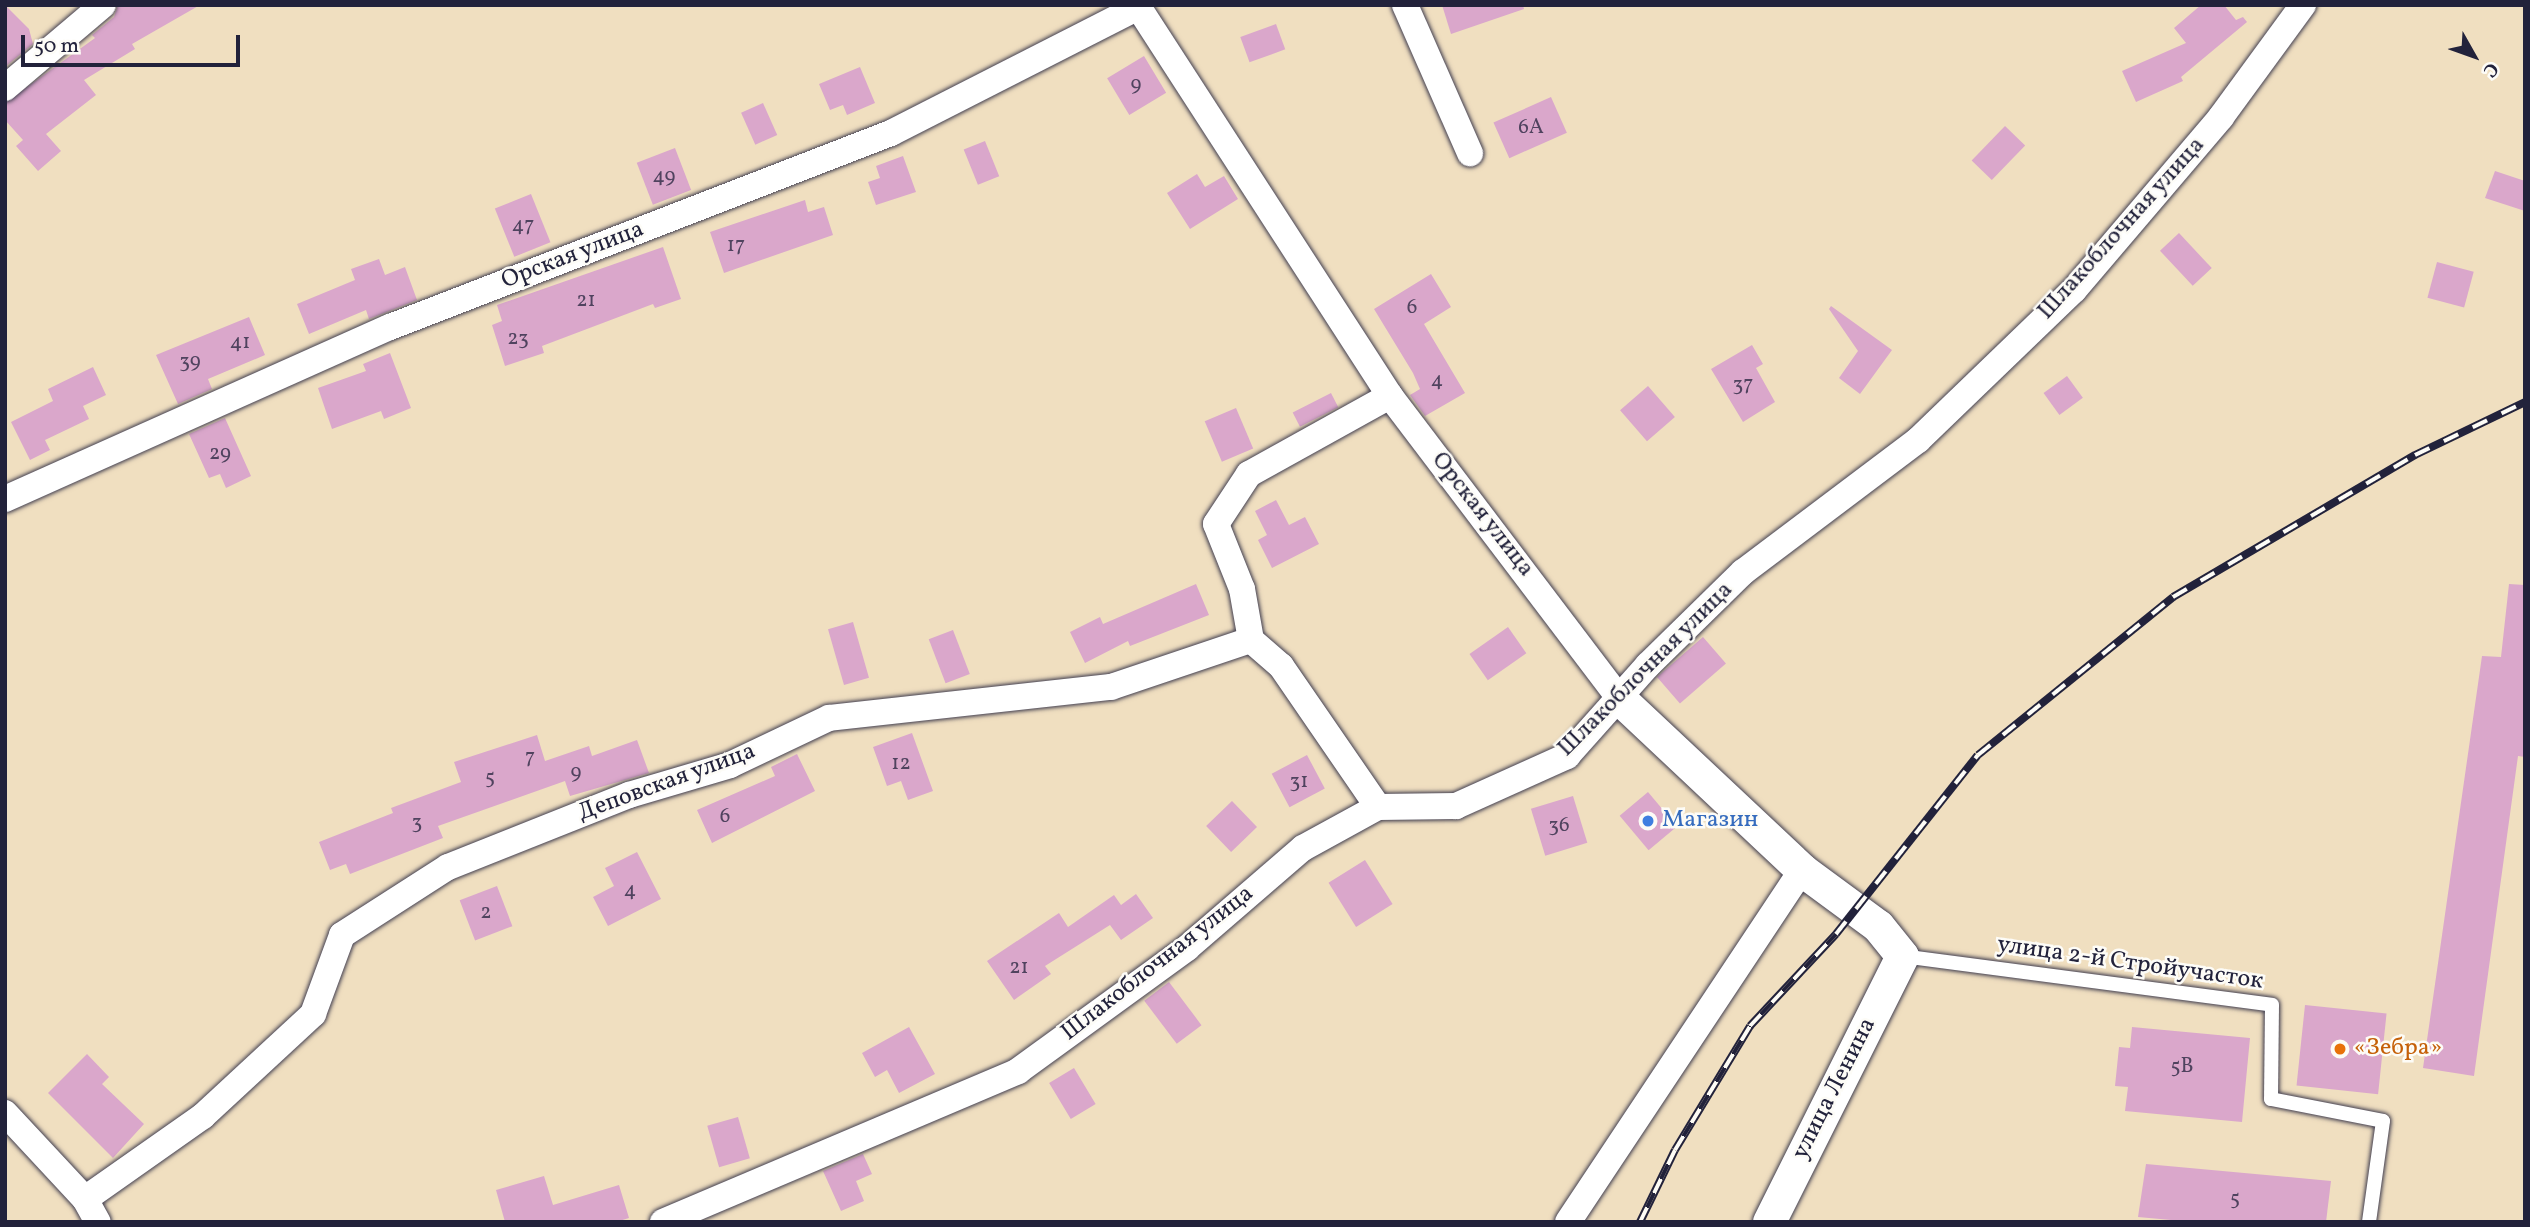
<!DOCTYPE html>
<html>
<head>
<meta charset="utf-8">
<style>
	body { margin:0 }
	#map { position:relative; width:2530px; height:1227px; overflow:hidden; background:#f0dfc0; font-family:Vollkorn,serif }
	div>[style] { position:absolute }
	.building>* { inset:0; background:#daa7cb; transform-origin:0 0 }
	.roads { filter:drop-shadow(0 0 2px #413e4f) drop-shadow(0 0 2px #413e4f) }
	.service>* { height:14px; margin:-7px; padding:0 7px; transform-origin:7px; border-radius:7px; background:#fff }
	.minor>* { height:26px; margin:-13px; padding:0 13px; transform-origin:13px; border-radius:13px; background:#fff }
	.tertiary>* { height:33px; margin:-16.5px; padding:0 16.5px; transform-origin:16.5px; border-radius:16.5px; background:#fff }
	.rail>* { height:8px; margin-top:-4px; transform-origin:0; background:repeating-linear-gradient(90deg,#fdfcf7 0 16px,#22223b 0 32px); box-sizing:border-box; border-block:2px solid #22223b }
	.dots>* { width:19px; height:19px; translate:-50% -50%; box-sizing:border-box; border:4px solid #fdfcf7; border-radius:50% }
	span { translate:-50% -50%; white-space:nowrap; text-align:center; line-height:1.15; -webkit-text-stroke:5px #fdfcf7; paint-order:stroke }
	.number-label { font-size:21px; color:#50435f }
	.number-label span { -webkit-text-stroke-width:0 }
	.street-label { font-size:24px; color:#22223b }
	.shop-label { font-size:24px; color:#366cbe }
	.left { translate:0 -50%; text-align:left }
	.food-label { font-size:24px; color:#c56008 }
	.frame { position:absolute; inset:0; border:7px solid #22223b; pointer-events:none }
	.north { position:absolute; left:2439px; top:21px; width:70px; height:70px; -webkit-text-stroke:5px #fdfcf7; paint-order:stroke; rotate:130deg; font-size:19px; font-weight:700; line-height:28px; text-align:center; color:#22223b }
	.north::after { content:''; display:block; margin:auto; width:24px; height:32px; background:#22223b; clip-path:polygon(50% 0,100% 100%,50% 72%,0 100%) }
	.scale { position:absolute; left:21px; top:35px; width:219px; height:32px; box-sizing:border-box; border:4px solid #22223b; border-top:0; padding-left:9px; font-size:21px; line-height:24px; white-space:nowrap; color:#22223b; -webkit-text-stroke:5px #fdfcf7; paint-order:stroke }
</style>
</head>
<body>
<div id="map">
	<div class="building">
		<div style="clip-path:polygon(5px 5px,29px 29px,33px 44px,5px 67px)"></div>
		<div style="clip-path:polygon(118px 5px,200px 5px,132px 44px,135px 49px,84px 80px,96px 95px,46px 134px,61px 151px,38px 171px,16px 146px,23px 140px,5px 120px,5px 103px,95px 38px,92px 35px,114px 17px)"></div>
		<div style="clip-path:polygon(1442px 5px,1523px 5px,1524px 9px,1451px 34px)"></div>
		<div style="clip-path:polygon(2201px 5px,2224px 5px,2236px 20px,2243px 17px,2247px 22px,2181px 77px,2183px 81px,2136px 102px,2122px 71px,2186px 43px,2174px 28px)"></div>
		<div style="left:1276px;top:24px;width:27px;height:38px;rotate:70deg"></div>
		<div style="left:1144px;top:56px;width:43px;height:43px;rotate:59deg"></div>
		<div style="clip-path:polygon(860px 67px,875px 103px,847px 115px,843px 105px,830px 110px,819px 84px)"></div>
		<div style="left:1551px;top:97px;width:39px;height:63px;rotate:66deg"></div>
		<div style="left:763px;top:103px;width:35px;height:24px;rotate:66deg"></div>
		<div style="left:2005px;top:126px;width:28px;height:48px;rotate:44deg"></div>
		<div style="left:985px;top:141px;width:38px;height:23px;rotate:68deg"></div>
		<div style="left:675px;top:148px;width:45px;height:41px;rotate:69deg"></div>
		<div style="clip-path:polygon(903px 156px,916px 192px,876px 205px,868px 182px,880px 178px,876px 166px)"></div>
		<div style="clip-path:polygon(2495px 171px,2525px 181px,2525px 211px,2485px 198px)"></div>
		<div style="clip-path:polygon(1197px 174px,1205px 187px,1224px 176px,1238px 199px,1190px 229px,1167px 193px)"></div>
		<div style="left:531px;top:194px;width:52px;height:39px;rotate:68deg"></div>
		<div style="clip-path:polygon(805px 200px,808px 212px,824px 207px,833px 235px,724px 273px,710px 232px)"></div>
		<div style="left:2179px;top:233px;width:48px;height:26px;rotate:47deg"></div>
		<div style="clip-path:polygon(663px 247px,681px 299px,655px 308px,653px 304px,542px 346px,544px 353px,505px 366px,492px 325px,502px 321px,497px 305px)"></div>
		<div style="clip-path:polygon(379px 259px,385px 275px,405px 267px,417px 300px,369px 319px,366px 310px,309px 334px,297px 304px,355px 280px,351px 269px)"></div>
		<div style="left:2437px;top:262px;width:38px;height:37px;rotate:15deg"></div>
		<div style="clip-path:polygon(1431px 274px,1451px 307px,1424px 324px,1465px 393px,1425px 416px,1410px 395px,1420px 389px,1413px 373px,1374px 309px)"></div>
		<div style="clip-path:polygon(1831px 306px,1892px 350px,1860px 394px,1839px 378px,1858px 351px,1829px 309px)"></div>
		<div style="clip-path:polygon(249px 317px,265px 355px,208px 379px,212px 389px,178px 404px,156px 355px)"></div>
		<div style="clip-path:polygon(1752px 345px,1763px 364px,1756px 368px,1775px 402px,1743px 422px,1711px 369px)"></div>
		<div style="clip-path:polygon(390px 353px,411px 408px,384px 419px,381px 411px,332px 429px,318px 388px,366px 371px,363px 364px)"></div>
		<div style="clip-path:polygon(93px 367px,106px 395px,83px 406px,89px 419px,45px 440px,50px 450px,30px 460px,11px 422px,53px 401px,48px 389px)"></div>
		<div style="left:2067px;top:376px;width:27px;height:29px;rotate:54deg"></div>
		<div style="left:1648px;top:386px;width:41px;height:37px;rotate:49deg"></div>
		<div style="left:1331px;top:393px;width:16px;height:43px;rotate:63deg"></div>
		<div style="left:1236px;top:408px;width:44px;height:34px;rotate:67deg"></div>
		<div style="clip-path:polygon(225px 418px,251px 476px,226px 488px,220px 474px,209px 478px,189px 434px)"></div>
		<div style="clip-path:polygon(1276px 500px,1289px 525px,1305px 517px,1319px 544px,1272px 568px,1258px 540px,1267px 535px,1255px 511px)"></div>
		<div style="clip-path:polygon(1196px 584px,1209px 615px,1130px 646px,1128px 641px,1085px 663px,1070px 632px,1100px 617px,1103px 624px)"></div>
		<div style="clip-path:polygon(2509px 584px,2525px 585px,2525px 757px,2518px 756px,2474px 1076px,2423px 1068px,2482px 656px,2501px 657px)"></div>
		<div style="left:853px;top:622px;width:58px;height:26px;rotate:74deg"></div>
		<div style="left:1508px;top:627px;width:32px;height:47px;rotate:55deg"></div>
		<div style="left:953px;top:630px;width:47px;height:26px;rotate:69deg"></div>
		<div style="left:1703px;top:637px;width:35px;height:61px;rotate:49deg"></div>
		<div style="clip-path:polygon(912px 733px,933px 791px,908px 800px,901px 781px,887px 786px,873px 747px)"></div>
		<div style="clip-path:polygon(537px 735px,545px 761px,589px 746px,592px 756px,637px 740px,649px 773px,570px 796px,565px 781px,438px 826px,443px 838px,350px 874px,346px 864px,330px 870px,319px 842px,393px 813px,391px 808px,461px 782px,454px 762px)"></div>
		<div style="clip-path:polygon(797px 754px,815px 791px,712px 843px,697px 810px,775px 776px,771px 767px)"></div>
		<div style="left:1307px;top:755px;width:38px;height:40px;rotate:62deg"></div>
		<div style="left:1648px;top:792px;width:45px;height:37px;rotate:50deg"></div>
		<div style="left:1573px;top:796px;width:49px;height:44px;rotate:73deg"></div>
		<div style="left:1232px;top:801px;width:36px;height:36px;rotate:46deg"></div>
		<div style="clip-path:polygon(637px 852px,661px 899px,608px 926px,593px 897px,614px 886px,605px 868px)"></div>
		<div style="left:1365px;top:860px;width:52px;height:43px;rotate:58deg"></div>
		<div style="left:497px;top:886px;width:43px;height:40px;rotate:69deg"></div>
		<div style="clip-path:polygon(1136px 894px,1153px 918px,1121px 940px,1110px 925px,1045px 966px,1051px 974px,1014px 1000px,987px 961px,1059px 913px,1068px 927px,1114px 895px,1121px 905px)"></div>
		<div style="left:1169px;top:982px;width:54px;height:31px;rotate:53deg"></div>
		<div style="left:2305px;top:1005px;width:82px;height:81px;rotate:6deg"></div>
		<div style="clip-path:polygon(909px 1027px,935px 1074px,899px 1093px,887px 1070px,875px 1077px,862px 1053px)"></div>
		<div style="clip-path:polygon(2132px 1027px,2250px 1038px,2242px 1122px,2125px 1111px,2128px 1087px,2115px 1086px,2119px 1047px,2130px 1048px)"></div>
		<div style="clip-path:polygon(87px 1054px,109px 1077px,102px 1084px,144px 1124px,113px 1158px,48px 1093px)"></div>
		<div style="left:1074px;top:1068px;width:42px;height:29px;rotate:59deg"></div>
		<div style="left:738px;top:1117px;width:43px;height:32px;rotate:74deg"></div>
		<div style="clip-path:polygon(863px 1154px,872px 1174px,856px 1181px,864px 1201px,841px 1211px,823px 1171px)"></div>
		<div style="clip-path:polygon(2146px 1164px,2331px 1181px,2326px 1222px,2193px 1222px,2138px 1217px)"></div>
		<div style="clip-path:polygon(544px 1176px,553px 1205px,619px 1185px,629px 1218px,616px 1222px,505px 1222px,496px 1190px)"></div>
	</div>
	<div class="roads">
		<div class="service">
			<div style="left:1902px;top:956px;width:373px;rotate:7.5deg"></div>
			<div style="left:2272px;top:1005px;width:94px;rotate:90.6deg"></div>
			<div style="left:2271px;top:1099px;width:114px;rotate:11.1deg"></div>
			<div style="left:2383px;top:1121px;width:102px;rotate:97.9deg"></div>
		</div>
		<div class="minor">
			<div style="left:1137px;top:5px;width:466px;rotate:57.1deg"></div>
			<div style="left:1390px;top:396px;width:380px;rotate:52.8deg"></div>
			<div style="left:1405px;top:5px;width:162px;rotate:66.3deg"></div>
			<div style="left:5px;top:88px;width:128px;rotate:-40.3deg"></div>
			<div style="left:5px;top:499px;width:422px;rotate:-24.1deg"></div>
			<div style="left:390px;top:327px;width:537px;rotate:-21.17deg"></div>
			<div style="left:891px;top:133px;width:277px;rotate:-27deg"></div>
			<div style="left:1251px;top:640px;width:40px;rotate:41deg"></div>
			<div style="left:1281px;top:666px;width:171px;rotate:55.5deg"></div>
			<div style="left:5px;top:1113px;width:117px;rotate:47.1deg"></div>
			<div style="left:85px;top:1199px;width:26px;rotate:61deg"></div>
			<div style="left:85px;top:1199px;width:144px;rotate:-35.1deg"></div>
			<div style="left:203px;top:1116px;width:150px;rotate:-42.8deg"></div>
			<div style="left:313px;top:1014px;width:84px;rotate:-69.8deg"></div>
			<div style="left:342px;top:935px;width:126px;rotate:-32.7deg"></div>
			<div style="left:448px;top:867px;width:195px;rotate:-21.7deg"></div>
			<div style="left:629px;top:795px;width:105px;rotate:-16.5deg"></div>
			<div style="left:730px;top:765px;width:110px;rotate:-25.4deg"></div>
			<div style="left:829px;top:718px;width:284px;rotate:-6.3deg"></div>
			<div style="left:1111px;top:687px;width:148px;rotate:-18.6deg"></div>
			<div style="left:1251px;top:640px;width:52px;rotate:-100deg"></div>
			<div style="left:1242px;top:589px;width:70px;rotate:-111.8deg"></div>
			<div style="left:1216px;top:524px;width:60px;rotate:-56.6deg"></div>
			<div style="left:1249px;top:474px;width:161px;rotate:-29deg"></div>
			<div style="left:663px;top:1222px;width:386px;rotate:-23deg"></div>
			<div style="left:1018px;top:1071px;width:209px;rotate:-36deg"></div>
			<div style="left:1187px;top:948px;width:153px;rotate:-40.8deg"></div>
			<div style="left:1303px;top:848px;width:85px;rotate:-28.7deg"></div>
			<div style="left:1378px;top:807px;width:78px;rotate:-0.7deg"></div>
			<div style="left:1456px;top:806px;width:122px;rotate:-24.2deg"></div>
			<div style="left:1567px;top:756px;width:122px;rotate:-48.3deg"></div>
			<div style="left:1648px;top:665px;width:133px;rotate:-44.4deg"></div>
			<div style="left:1743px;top:572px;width:219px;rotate:-37deg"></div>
			<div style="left:1918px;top:440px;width:216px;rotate:-43.9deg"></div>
			<div style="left:2074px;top:290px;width:227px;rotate:-49.6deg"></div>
			<div style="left:2221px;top:117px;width:139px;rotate:-53.8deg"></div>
			<div style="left:1568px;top:1222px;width:423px;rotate:-56.4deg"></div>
		</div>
		<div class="tertiary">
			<div style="left:1620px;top:699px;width:250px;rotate:43.2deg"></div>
			<div style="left:1802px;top:870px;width:94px;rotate:36.4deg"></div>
			<div style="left:1878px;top:926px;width:38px;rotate:51deg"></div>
			<div style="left:1902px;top:956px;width:297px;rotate:116.6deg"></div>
		</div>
	</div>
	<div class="rail">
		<div style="left:1640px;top:1222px;width:80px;rotate:-64.1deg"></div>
		<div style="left:1675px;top:1150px;width:145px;rotate:-58.8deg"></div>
		<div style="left:1750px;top:1026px;width:126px;rotate:-46.9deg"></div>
		<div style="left:1836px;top:934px;width:228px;rotate:-51.6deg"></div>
		<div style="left:1978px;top:755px;width:251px;rotate:-39deg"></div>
		<div style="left:2173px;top:597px;width:281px;rotate:-30.4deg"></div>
		<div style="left:2415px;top:455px;width:122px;rotate:-25.7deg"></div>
	</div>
	<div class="dots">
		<div style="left:1648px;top:821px;background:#3f7fe0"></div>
		<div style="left:2340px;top:1049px;background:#e8710a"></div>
	</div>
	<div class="number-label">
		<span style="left:1136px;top:85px">9</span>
		<span style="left:1531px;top:128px">6А</span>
		<span style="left:664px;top:177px">49</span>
		<span style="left:523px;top:226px">47</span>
		<span style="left:736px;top:246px">17</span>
		<span style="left:586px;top:301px">21</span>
		<span style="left:1412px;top:308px">6</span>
		<span style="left:518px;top:339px">23</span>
		<span style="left:240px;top:343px">41</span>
		<span style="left:190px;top:362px">39</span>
		<span style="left:1437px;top:381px">4</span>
		<span style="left:1743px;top:385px">37</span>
		<span style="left:220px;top:454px">29</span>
		<span style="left:530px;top:758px">7</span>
		<span style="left:901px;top:764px">12</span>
		<span style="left:576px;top:773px">9</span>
		<span style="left:490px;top:778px">5</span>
		<span style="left:1299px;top:782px">31</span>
		<span style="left:725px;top:817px">6</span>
		<span style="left:417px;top:823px">3</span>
		<span style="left:1559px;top:826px">36</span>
		<span style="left:630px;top:891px">4</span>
		<span style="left:486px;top:913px">2</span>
		<span style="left:1019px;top:968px">21</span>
		<span style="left:2182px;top:1067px">5В</span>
		<span style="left:2235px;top:1199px">5</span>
	</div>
	<div class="street-label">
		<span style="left:2122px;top:229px;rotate:-48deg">Шлакоблочная улица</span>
		<span style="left:573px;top:256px;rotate:-21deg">Орская улица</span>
		<span style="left:1482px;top:515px;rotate:52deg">Орская улица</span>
		<span style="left:1646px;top:670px;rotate:-45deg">Шлакоблочная улица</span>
		<span style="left:667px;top:783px;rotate:-20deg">Деповская улица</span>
		<span style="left:1158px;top:964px;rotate:-38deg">Шлакоблочная улица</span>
		<span style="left:2130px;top:964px;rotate:8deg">улица 2-й Стройучасток</span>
		<span style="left:1835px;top:1089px;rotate:-63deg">улица Ленина</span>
	</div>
	<div class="shop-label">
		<span class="left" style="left:1662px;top:821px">Магазин</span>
	</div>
	<div class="food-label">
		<span class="left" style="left:2354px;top:1049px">«Зебра»</span>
	</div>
	<div class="frame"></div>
	<div class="north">С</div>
	<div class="scale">50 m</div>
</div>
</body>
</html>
